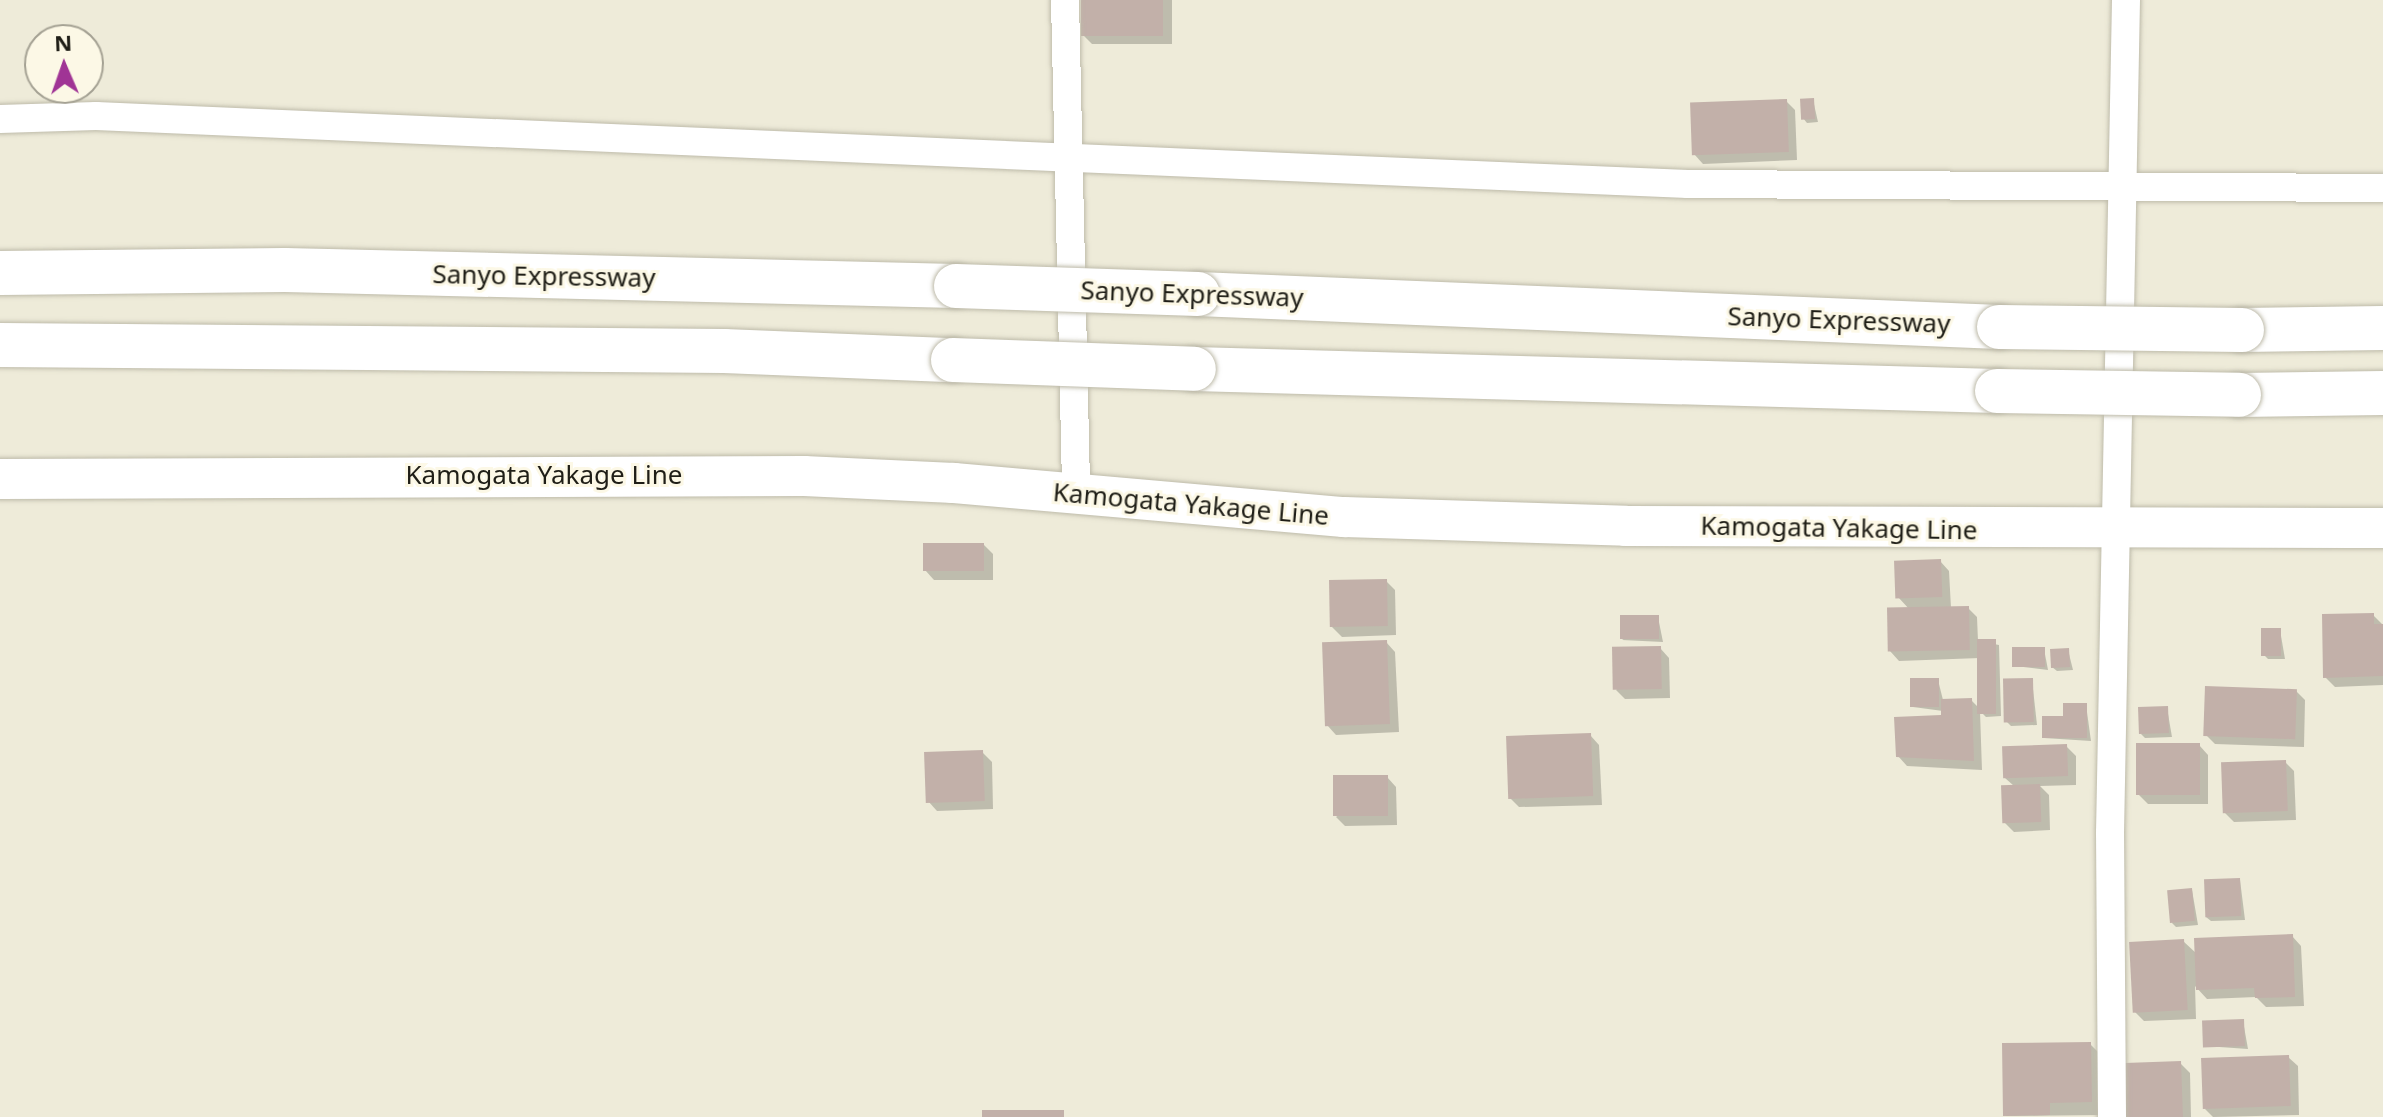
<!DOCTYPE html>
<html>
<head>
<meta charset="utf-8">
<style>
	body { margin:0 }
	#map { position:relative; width:2383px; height:1117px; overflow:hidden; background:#eeebd9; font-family:"Noto Sans",sans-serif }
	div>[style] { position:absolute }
	.shadow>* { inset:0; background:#0003 }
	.building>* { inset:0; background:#c2b0a9; transform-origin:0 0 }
	.roads { filter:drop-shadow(0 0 2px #bebbaa) drop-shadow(0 0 2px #bebbaa) }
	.minor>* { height:28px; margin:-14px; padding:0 14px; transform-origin:14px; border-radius:14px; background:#fff }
	.secondary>* { height:40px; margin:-20px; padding:0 20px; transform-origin:20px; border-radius:20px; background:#fff }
	.motorway>* { height:44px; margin:-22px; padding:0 22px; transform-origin:22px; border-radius:22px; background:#fff }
	.bridges { filter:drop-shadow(0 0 2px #bebbaa) drop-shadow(0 0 2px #bebbaa) }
	.motorway-bridge>* { height:44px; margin:-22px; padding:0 22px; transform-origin:22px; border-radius:22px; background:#fff }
	span { translate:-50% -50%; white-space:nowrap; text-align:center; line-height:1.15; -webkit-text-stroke:6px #fcf8e6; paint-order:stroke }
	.street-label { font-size:26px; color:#1f1e17 }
	.north { position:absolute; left:24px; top:24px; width:80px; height:80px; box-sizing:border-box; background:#fcf8e6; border:2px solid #a4a193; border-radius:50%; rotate:358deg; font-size:22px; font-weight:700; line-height:32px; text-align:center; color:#1f1e17 }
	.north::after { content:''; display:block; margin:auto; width:28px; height:36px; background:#a03495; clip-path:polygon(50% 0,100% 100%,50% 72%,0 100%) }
</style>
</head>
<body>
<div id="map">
	<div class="shadow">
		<div style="clip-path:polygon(1083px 0,1172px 0,1172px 44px,1092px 44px,1083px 35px)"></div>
		<div style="clip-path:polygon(1813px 100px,1818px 122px,1807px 123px,1803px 118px)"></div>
		<div style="clip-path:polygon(1786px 101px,1795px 110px,1797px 160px,1703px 164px,1694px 154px)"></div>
		<div style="clip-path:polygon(984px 545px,993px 554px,993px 580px,934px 580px,925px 570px)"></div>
		<div style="clip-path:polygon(1940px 561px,1949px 571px,1951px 608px,1968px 608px,1977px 617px,1978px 641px,1999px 645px,2001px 716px,1986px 717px,1980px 711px,1982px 770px,1907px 766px,1898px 756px,1943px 717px,1943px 711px,1913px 707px,1938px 680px,1943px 700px,1971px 700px,1981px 710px,1980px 658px,1899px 661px,1890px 651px,1910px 610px,1898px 597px)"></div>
		<div style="clip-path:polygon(1386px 581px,1395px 590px,1396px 635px,1342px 637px,1332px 627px)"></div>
		<div style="clip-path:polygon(2373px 615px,2383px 625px,2383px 685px,2335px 687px,2325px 677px)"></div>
		<div style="clip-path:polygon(1658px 617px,1663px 642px,1622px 640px)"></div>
		<div style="clip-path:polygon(2280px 630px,2285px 659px,2268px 659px,2264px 655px)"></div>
		<div style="clip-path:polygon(1386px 642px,1395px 652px,1399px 732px,1336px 735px,1327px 725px)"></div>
		<div style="clip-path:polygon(1660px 648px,1669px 658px,1670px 698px,1625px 699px,1616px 690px)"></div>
		<div style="clip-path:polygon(2044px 649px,2048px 670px,2015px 666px)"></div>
		<div style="clip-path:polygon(2068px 650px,2073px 670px,2057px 671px,2052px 667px)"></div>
		<div style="clip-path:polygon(2032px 680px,2037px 725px,2011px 726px,2007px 722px)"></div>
		<div style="clip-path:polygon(2296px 691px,2305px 700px,2304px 747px,2215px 744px,2206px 735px)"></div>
		<div style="clip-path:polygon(2086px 705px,2091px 741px,2044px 738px,2065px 718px)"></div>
		<div style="clip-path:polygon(2167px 708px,2172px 737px,2145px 738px,2141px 734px)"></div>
		<div style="clip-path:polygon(1590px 735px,1599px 745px,1602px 805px,1519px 807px,1510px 798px)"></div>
		<div style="clip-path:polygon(2199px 745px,2208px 755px,2208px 804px,2148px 804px,2138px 794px)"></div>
		<div style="clip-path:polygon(2066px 746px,2076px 756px,2076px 785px,2040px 786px,2049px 795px,2050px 830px,2014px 832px,2004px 822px,2014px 786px,2005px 778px)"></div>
		<div style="clip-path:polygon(982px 752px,992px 762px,993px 809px,937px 811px,928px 801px)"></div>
		<div style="clip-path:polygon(2285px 762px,2294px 771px,2296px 820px,2234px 822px,2225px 813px)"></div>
		<div style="clip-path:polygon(1387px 777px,1396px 787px,1397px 825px,1345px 826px,1336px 817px)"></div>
		<div style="clip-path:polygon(2240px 880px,2245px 920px,2211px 921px,2206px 917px)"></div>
		<div style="clip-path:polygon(2192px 890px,2198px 925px,2176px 927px,2172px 923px)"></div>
		<div style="clip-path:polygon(2292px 936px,2301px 946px,2304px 1006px,2266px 1007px,2256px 997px,2207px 999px,2195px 986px,2196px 1019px,2144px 1021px,2135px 1012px,2183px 941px,2197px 954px)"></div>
		<div style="clip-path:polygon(2243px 1021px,2248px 1049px,2205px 1046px)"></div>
		<div style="clip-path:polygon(2090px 1044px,2104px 1058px,2105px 1115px,2005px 1116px)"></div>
		<div style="clip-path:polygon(2288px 1057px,2298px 1066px,2299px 1115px,2213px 1117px,2205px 1109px)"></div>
		<div style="clip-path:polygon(2180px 1063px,2190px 1073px,2191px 1117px,2122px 1117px)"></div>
	</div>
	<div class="building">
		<div style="left:1081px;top:0;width:82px;height:36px"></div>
		<div style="left:1814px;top:98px;width:21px;height:14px;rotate:87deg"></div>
		<div style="left:1787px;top:99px;width:53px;height:97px;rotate:88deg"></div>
		<div style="left:923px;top:543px;width:61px;height:28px"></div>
		<div style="left:1941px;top:559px;width:38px;height:47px;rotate:88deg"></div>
		<div style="left:1387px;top:579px;width:47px;height:58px;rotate:89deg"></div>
		<div style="left:1969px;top:606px;width:44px;height:82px;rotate:89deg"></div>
		<div style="clip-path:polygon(2374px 613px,2374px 624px,2383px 624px,2383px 676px,2323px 678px,2322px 614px)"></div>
		<div style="left:1659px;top:615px;width:24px;height:39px;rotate:90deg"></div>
		<div style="left:2261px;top:628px;width:20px;height:28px"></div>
		<div style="left:1977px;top:639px;width:19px;height:75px"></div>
		<div style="left:1387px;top:640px;width:84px;height:65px;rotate:88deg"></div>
		<div style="left:1661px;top:646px;width:43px;height:49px;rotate:89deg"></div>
		<div style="left:2012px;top:647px;width:33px;height:20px"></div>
		<div style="left:2069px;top:648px;width:19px;height:19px;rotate:87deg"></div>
		<div style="left:1910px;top:678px;width:29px;height:29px"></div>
		<div style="left:2033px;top:678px;width:44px;height:30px;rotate:89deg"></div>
		<div style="left:2205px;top:686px;width:92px;height:50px;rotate:2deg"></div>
		<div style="clip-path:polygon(1972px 698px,1974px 761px,1896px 757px,1894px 717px,1941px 715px,1941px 699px)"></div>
		<div style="clip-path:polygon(2063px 703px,2087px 703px,2087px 738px,2042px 738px,2042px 716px,2063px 716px)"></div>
		<div style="left:2168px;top:706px;width:27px;height:30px;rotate:88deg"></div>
		<div style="left:1591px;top:733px;width:63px;height:85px;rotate:88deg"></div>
		<div style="left:2200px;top:743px;width:52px;height:64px;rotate:90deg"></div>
		<div style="left:2067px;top:744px;width:32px;height:65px;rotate:88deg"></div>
		<div style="left:983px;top:750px;width:51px;height:59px;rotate:88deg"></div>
		<div style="left:2286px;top:760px;width:51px;height:65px;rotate:88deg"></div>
		<div style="left:1388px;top:775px;width:41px;height:55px;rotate:90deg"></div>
		<div style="left:2040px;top:784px;width:38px;height:39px;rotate:88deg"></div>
		<div style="left:2240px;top:878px;width:38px;height:36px;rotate:88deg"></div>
		<div style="left:2192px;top:888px;width:33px;height:25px;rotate:85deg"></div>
		<div style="clip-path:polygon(2293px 934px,2295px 997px,2255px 998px,2254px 988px,2196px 990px,2194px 938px)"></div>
		<div style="left:2184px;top:939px;width:71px;height:55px;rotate:87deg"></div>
		<div style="left:2244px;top:1019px;width:27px;height:42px;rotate:88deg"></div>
		<div style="clip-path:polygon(2091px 1042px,2092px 1102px,2050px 1103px,2050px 1115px,2003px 1116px,2002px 1043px)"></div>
		<div style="left:2289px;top:1055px;width:51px;height:88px;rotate:88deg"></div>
		<div style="left:2181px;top:1061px;width:56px;height:63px;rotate:88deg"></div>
		<div style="left:982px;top:1110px;width:82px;height:7px"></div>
	</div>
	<div class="roads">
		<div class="minor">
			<div style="left:1065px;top:0;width:494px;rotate:88.7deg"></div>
			<div style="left:0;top:119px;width:96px;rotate:-1.8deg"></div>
			<div style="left:96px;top:116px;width:1593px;rotate:2.45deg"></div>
			<div style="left:1688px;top:184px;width:695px;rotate:0.33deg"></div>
			<div style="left:2112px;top:1117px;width:284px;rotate:-90.4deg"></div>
			<div style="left:2110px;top:833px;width:833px;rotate:-88.9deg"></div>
		</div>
		<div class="secondary">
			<div style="left:0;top:479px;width:804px;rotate:-0.21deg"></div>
			<div style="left:804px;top:476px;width:150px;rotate:2.7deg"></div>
			<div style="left:954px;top:483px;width:391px;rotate:5deg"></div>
			<div style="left:1344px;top:517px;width:282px;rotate:1.8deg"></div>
			<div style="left:1626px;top:526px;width:757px;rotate:0.15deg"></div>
		</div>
		<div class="motorway">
			<div style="left:0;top:273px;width:285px;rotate:-0.6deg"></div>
			<div style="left:285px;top:270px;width:671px;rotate:1.37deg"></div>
			<div style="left:1198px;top:294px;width:802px;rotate:2.36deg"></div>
			<div style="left:2242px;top:330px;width:141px;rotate:-0.8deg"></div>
			<div style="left:0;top:345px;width:724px;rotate:0.47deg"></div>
			<div style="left:724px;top:351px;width:229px;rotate:2.3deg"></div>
			<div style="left:1194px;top:369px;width:803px;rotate:1.57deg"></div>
			<div style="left:2239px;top:395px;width:144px;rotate:-0.8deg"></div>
		</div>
	</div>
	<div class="bridges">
		<div class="motorway-bridge">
			<div style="left:956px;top:286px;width:242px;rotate:1.9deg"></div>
			<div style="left:1999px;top:327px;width:243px;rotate:0.7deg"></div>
			<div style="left:953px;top:360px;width:241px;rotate:2.1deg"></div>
			<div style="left:1997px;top:391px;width:242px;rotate:0.9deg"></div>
		</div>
	</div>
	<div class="street-label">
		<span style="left:544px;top:276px;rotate:1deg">Sanyo Expressway</span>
		<span style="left:1192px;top:294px;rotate:2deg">Sanyo Expressway</span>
		<span style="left:1839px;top:320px;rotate:2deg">Sanyo Expressway</span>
		<span style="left:544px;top:475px">Kamogata Yakage Line</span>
		<span style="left:1191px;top:504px;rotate:5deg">Kamogata Yakage Line</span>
		<span style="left:1839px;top:528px;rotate:1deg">Kamogata Yakage Line</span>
	</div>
	<div class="north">N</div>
</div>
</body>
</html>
